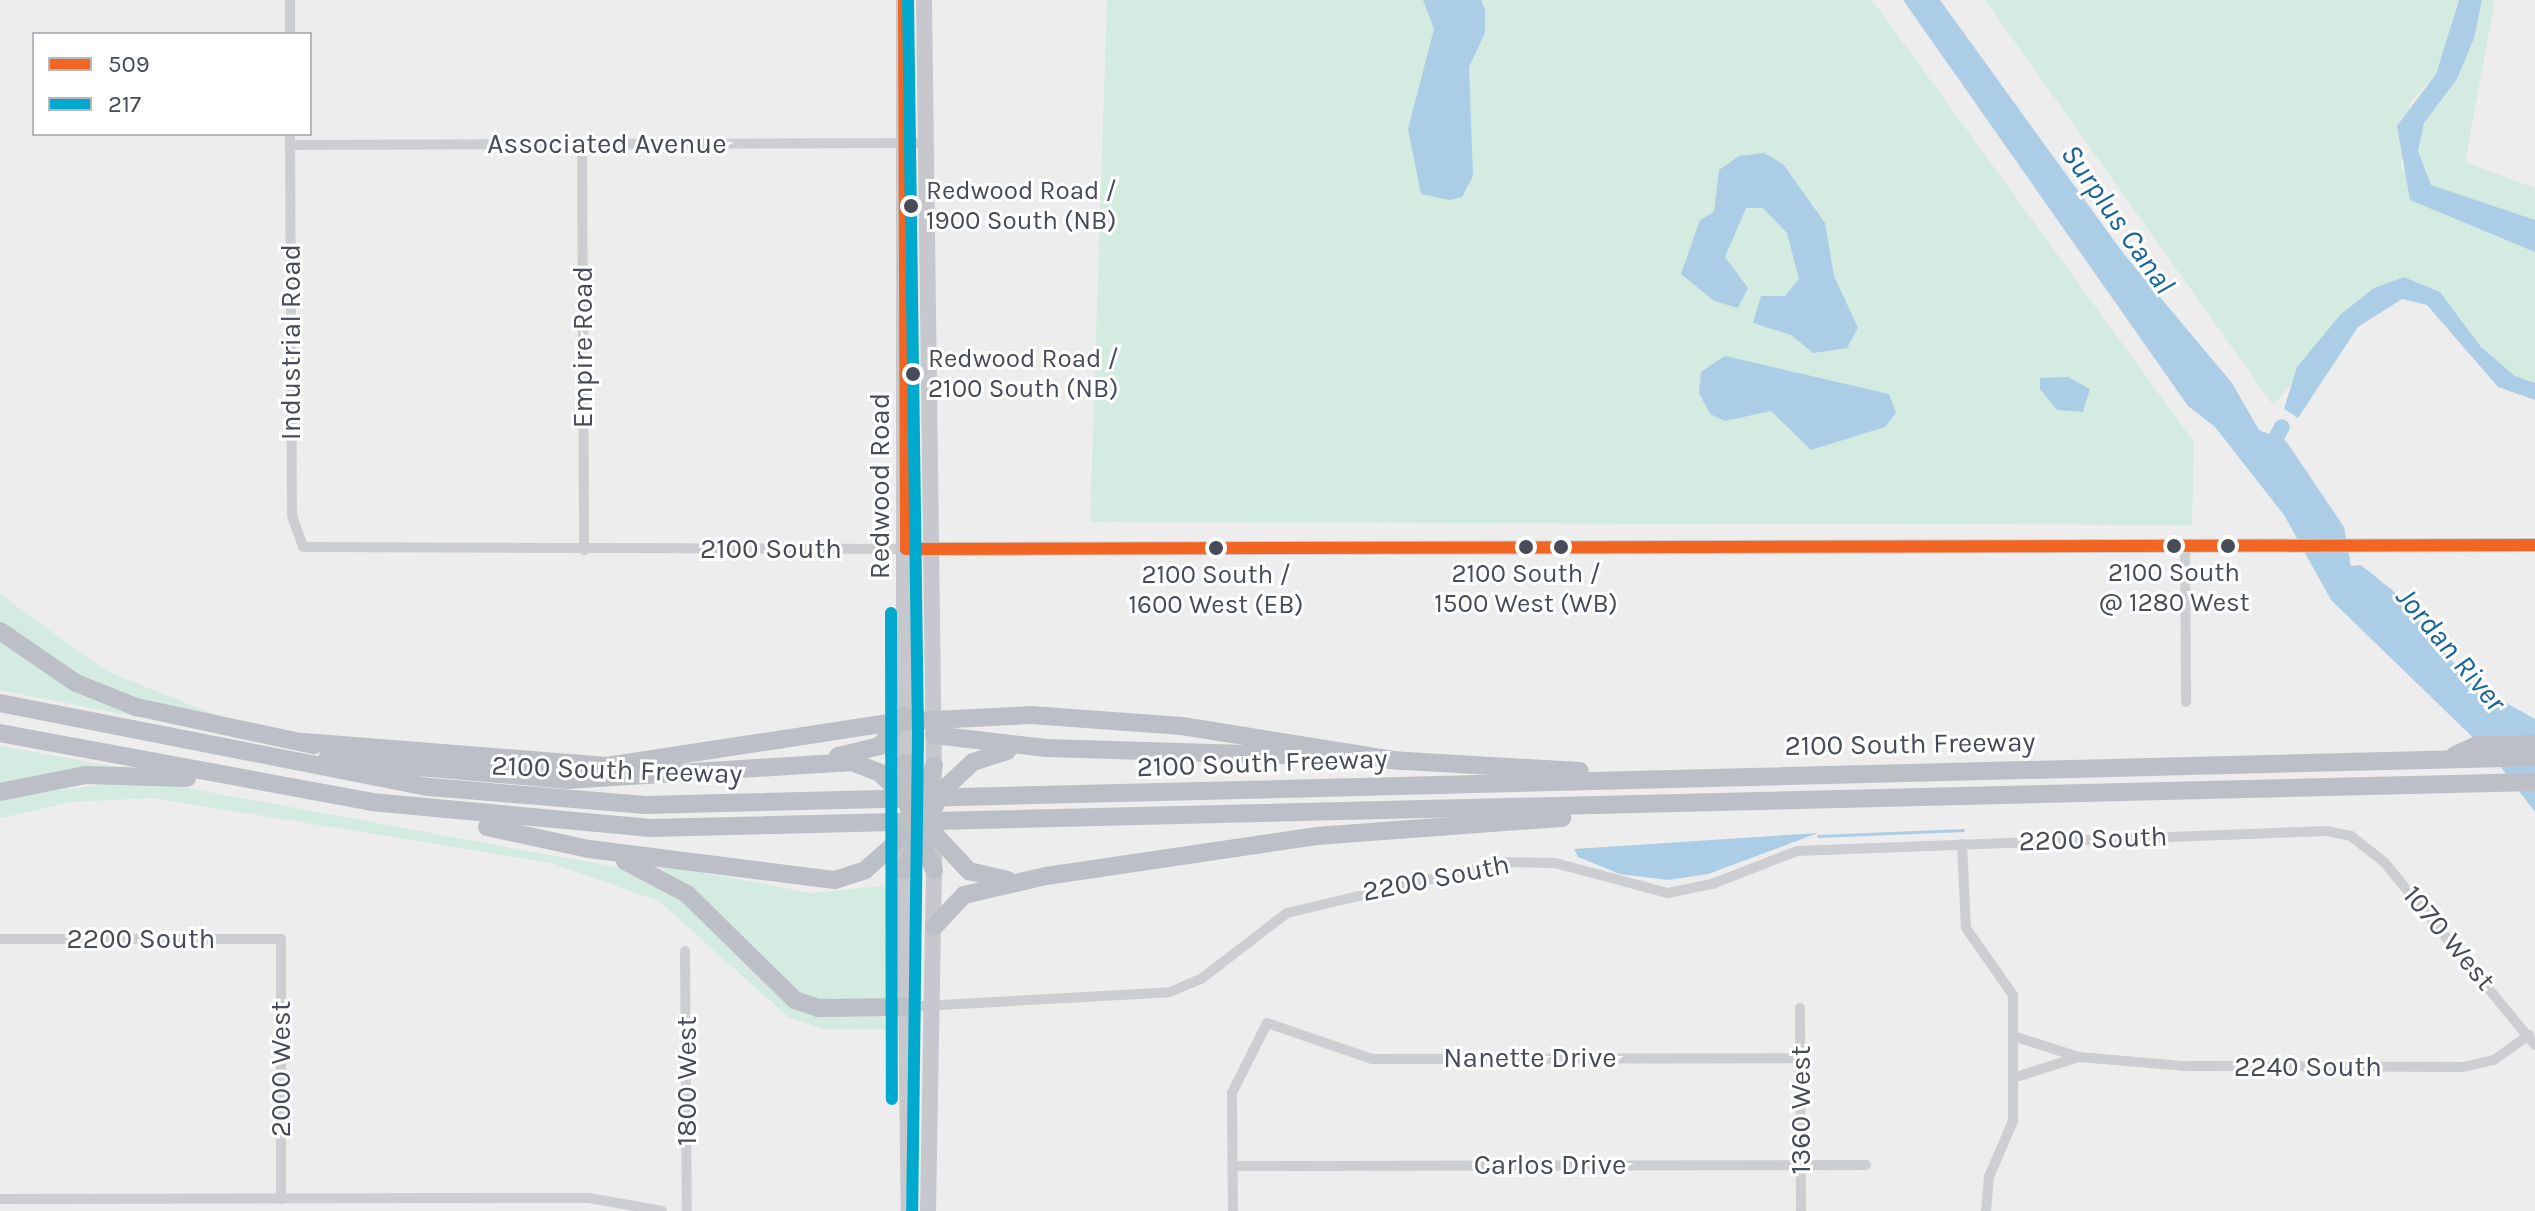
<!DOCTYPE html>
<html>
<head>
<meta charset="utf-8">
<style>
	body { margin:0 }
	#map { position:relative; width:2535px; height:1211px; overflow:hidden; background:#eeeded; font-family:Karla,sans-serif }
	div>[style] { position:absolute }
	.green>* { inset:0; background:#d4ebe1 }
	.water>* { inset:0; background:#abcee6 }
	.stream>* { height:3px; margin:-1.5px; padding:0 1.5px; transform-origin:1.5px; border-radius:1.5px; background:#abcee6 }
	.river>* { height:16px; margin:-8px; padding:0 8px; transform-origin:8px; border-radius:8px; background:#abcee6 }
	.street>* { height:10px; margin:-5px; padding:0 5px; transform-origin:5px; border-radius:5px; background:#ccced1 }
	.secondary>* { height:14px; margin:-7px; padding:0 7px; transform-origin:7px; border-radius:7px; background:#cdced1 }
	.primary>* { height:16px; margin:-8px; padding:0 8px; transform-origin:8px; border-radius:8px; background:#c7c8cd }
	.highway>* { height:18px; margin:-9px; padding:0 9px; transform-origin:9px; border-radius:9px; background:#bcbfc5 }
	.bus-1>* { height:12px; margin:-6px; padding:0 6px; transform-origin:6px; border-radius:6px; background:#f26522 }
	.bus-2>* { height:12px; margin:-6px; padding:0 6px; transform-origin:6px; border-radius:6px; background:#00a9ce }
	.dots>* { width:22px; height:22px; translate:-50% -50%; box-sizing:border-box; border:4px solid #fff; border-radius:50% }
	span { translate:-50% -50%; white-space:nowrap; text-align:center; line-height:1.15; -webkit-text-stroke:6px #fff; paint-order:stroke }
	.bus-label { font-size:26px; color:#464c58 }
	.left { translate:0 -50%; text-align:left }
	.street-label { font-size:28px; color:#464c58 }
	.water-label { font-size:30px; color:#186599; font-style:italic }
	.legend { position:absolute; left:32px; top:32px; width:280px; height:104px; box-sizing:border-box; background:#fff; border:2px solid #b5b7bc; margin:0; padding:10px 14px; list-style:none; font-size:24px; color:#464c58 }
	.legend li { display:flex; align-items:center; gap:16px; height:40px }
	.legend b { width:40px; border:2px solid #b5b7bc }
</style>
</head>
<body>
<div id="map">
	<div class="green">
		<div style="clip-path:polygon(1107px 0,1872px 0,2194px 442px,2192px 525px,1090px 522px)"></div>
		<div style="clip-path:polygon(1985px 0,2459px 0,2436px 74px,2410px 103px,2401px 168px,2535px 252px,2535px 383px,2515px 376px,2481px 347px,2440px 292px,2404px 277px,2297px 367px,2294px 382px,2273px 405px)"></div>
		<div style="clip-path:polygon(2482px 0,2495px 0,2465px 162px,2535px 188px,2535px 220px,2431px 185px,2418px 151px,2424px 123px,2457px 79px)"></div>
		<div style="clip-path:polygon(0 594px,106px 671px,221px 717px,138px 700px,77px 676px,0 626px)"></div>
		<div style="clip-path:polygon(0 639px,70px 689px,142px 718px,0 690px)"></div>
		<div style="clip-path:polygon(0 746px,123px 768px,0 787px)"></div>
		<div style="clip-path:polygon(144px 780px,632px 870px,690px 907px,800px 1011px,882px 1017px,891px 1029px,825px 1029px,788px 1017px,659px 901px,551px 863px,153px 798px,72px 802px,0 818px,0 797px)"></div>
		<div style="clip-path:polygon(657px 864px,811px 893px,882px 886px,890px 897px,888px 1001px,805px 999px)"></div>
	</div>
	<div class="water">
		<div style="clip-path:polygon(1423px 0,1481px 0,1485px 10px,1485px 33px,1469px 67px,1473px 176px,1462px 197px,1450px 200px,1421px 194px,1408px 129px,1434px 29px)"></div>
		<div style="clip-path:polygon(1903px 0,1940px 0,2123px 253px,2232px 383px,2259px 430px,2286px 441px,2344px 527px,2351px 566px,2361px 565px,2403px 599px,2469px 682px,2535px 719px,2535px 812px,2493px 757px,2331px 600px,2284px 515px,2215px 427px,2188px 406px)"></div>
		<div style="clip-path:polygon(2459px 0,2482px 0,2474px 38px,2457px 79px,2424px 123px,2418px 151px,2431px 185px,2535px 220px,2535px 252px,2410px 200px,2397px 126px,2436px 74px)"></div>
		<div style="clip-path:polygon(1764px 153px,1783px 164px,1825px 223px,1834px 276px,1858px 328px,1847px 348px,1813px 353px,1791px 335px,1753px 323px,1761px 296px,1785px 296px,1799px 279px,1787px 233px,1763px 208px,1746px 208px,1725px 257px,1748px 288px,1738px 308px,1714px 301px,1681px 274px,1700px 220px,1714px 212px,1719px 170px,1739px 156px)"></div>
		<div style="clip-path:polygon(2404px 277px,2440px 292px,2481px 347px,2515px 376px,2535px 383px,2535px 400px,2498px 387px,2427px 305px,2402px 299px,2358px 327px,2298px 418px,2284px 409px,2297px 367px,2341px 314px,2374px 288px)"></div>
		<div style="clip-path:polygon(1725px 356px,1889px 394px,1896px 413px,1885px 427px,1811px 450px,1771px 411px,1725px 421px,1710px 414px,1699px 393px,1701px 372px)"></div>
		<div style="clip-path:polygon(2068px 377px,2090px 389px,2083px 412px,2057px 410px,2040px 389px,2040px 378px)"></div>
		<div style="clip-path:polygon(1818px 833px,1708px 874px,1668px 880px,1620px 874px,1578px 857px,1574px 849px)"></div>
	</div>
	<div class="stream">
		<div style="left:1818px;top:836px;width:145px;rotate:-2.4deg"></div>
	</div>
	<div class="river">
		<div style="left:2268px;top:454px;width:30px;rotate:-63deg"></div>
	</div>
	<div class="street">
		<div style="left:290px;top:0;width:34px;rotate:90deg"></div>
		<div style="left:290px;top:134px;width:382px;rotate:89.7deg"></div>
		<div style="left:292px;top:516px;width:33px;rotate:70deg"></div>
		<div style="left:303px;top:547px;width:603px;rotate:0.19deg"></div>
		<div style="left:582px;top:144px;width:406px;rotate:89.7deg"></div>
		<div style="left:290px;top:145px;width:634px;rotate:-0.18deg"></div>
		<div style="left:2185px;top:547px;width:155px;rotate:89.6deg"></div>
		<div style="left:1962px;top:844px;width:84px;rotate:87.3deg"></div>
		<div style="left:1966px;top:928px;width:82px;rotate:55deg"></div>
		<div style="left:2013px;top:995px;width:126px;rotate:90deg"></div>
		<div style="left:2013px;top:1121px;width:61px;rotate:113.2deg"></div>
		<div style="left:1989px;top:1177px;width:34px;rotate:95deg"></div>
		<div style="left:0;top:939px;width:281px"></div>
		<div style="left:281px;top:939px;width:260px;rotate:90deg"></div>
		<div style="left:685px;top:951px;width:260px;rotate:89.6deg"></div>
		<div style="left:905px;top:1007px;width:265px;rotate:-3.2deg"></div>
		<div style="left:1170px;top:992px;width:34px;rotate:-23deg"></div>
		<div style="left:1201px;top:979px;width:108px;rotate:-37.5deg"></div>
		<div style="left:1287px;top:913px;width:221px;rotate:-13.3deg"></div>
		<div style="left:1502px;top:862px;width:53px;rotate:1.1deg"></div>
		<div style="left:1555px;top:863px;width:117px;rotate:14.9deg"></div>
		<div style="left:1668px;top:893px;width:45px;rotate:-11.6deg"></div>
		<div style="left:1712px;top:884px;width:91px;rotate:-21.2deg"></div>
		<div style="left:1797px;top:851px;width:530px;rotate:-2.16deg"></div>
		<div style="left:2327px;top:831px;width:25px;rotate:12deg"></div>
		<div style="left:2351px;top:836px;width:42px;rotate:38.2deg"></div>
		<div style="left:2384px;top:862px;width:237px;rotate:50.5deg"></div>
		<div style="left:1800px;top:1008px;width:203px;rotate:89.7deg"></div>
		<div style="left:2013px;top:1036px;width:69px;rotate:17.7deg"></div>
		<div style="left:2079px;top:1057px;width:104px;rotate:4.9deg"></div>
		<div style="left:2183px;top:1066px;width:280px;rotate:0.2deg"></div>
		<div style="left:2463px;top:1067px;width:32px;rotate:-13deg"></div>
		<div style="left:2494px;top:1060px;width:43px;rotate:-35.5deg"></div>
		<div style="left:2013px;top:1078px;width:69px;rotate:-17.7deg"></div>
		<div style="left:1233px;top:1166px;width:633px;rotate:-0.09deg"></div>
		<div style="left:0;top:1199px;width:589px;rotate:-0.1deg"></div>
		<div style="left:589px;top:1198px;width:74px;rotate:10.1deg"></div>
		<div style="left:1233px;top:1211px;width:118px;rotate:-90.5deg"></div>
		<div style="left:1232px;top:1093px;width:78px;rotate:-63.4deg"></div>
		<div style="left:1267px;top:1023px;width:111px;rotate:18.9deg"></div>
		<div style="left:1372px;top:1059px;width:429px;rotate:-0.1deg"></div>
	</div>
	<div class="secondary">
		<div style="left:906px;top:549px;width:1629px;rotate:-0.14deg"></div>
	</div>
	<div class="primary">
		<div style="left:904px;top:0;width:774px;rotate:90deg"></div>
		<div style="left:924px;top:0;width:778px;rotate:89.26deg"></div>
		<div style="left:904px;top:826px;width:385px;rotate:89.3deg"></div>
		<div style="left:928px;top:1211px;width:354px;rotate:-89deg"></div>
	</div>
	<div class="highway">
		<div style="left:0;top:631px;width:92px;rotate:34.4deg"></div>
		<div style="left:76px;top:683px;width:65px;rotate:21.8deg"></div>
		<div style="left:136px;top:707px;width:182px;rotate:12.1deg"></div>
		<div style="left:0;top:703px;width:438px;rotate:11.1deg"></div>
		<div style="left:430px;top:787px;width:216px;rotate:4.8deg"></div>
		<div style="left:645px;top:805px;width:1891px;rotate:-1.45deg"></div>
		<div style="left:0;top:733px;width:377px;rotate:10.5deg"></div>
		<div style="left:371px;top:802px;width:281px;rotate:5.3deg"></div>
		<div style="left:651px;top:828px;width:1885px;rotate:-1.4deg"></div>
		<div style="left:934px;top:735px;width:113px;rotate:6.6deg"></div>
		<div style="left:1046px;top:748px;width:262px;rotate:1.7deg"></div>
		<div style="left:304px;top:742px;width:304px;rotate:4.5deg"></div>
		<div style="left:607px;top:766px;width:290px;rotate:-8.7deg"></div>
		<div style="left:894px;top:722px;width:137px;rotate:-2.9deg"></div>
		<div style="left:1031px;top:715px;width:151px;rotate:4.2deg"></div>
		<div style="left:1182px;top:726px;width:222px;rotate:9.1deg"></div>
		<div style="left:2455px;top:755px;width:24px;rotate:-24deg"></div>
		<div style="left:2477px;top:745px;width:58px;rotate:-1deg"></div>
		<div style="left:838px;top:756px;width:43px;rotate:-13.4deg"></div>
		<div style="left:880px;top:746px;width:39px;rotate:-52deg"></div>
		<div style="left:327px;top:759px;width:241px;rotate:5deg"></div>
		<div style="left:567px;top:780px;width:286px;rotate:-3.6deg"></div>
		<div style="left:852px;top:762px;width:30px;rotate:21deg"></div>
		<div style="left:880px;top:773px;width:33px;rotate:44deg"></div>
		<div style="left:904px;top:796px;width:80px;rotate:67.9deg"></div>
		<div style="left:1389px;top:760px;width:191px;rotate:3.3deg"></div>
		<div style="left:905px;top:763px;width:41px;rotate:76deg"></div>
		<div style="left:0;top:792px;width:87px;rotate:-11.3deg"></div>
		<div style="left:85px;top:775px;width:102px;rotate:1.7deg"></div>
		<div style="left:927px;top:826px;width:62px;rotate:47deg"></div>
		<div style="left:969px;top:871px;width:39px;rotate:13deg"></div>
		<div style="left:487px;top:827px;width:104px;rotate:12.2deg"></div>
		<div style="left:589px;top:849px;width:248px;rotate:7.2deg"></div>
		<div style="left:835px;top:880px;width:32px;rotate:-18deg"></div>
		<div style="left:865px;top:870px;width:38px;rotate:-41deg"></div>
		<div style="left:894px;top:845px;width:56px;rotate:-57.4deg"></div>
		<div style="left:924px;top:798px;width:34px;rotate:-73deg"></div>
		<div style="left:625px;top:861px;width:70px;rotate:28deg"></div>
		<div style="left:687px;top:894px;width:151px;rotate:44.5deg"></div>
		<div style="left:795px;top:1000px;width:24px;rotate:19deg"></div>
		<div style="left:818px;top:1008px;width:87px;rotate:-0.7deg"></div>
		<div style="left:904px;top:870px;width:88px;rotate:-64.3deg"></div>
		<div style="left:942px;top:791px;width:42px;rotate:-43.1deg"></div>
		<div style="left:973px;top:762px;width:36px;rotate:-18deg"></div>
		<div style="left:934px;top:927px;width:44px;rotate:-46.8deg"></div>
		<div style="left:964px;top:895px;width:84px;rotate:-13deg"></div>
		<div style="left:1046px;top:876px;width:273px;rotate:-8.4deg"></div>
		<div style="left:1316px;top:836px;width:247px;rotate:-4.2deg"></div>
	</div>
	<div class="bus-1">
		<div style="left:904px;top:0;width:549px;rotate:89.79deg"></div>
		<div style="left:906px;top:549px;width:1629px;rotate:-0.14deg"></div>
	</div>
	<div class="bus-2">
		<div style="left:908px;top:0;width:735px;rotate:89.22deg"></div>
		<div style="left:918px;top:735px;width:476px;rotate:90.7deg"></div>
		<div style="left:891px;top:613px;width:486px;rotate:89.9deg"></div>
	</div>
	<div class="dots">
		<div style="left:911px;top:206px;background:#464c58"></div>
		<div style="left:913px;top:374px;background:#464c58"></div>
		<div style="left:2174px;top:546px;background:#464c58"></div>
		<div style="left:2228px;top:546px;background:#464c58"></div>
		<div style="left:1526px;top:547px;background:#464c58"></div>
		<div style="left:1561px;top:547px;background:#464c58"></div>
		<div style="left:1216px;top:548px;background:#464c58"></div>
	</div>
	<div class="bus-label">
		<span class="left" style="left:926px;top:206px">Redwood Road /<br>1900 South (NB)</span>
		<span class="left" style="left:928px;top:374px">Redwood Road /<br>2100 South (NB)</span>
		<span style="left:2174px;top:588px">2100 South<br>@ 1280 West</span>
		<span style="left:1526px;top:589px">2100 South /<br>1500 West (WB)</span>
		<span style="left:1216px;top:590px">2100 South /<br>1600 West (EB)</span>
	</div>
	<div class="street-label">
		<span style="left:607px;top:144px">Associated Avenue</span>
		<span style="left:291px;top:342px;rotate:-90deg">Industrial Road</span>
		<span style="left:583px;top:347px;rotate:-90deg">Empire Road</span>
		<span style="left:880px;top:486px;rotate:-90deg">Redwood Road</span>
		<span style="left:771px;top:549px">2100 South</span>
		<span style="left:1910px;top:744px;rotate:-1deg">2100 South Freeway</span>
		<span style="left:1262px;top:763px;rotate:-2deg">2100 South Freeway</span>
		<span style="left:617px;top:770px;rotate:2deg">2100 South Freeway</span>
		<span style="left:2093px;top:839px;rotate:-2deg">2200 South</span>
		<span style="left:1436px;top:878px;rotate:-11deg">2200 South</span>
		<span style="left:2449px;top:938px;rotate:50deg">1070 West</span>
		<span style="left:141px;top:939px">2200 South</span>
		<span style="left:1530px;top:1058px">Nanette Drive</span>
		<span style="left:2308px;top:1067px">2240 South</span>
		<span style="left:281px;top:1069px;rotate:-90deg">2000 West</span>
		<span style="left:687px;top:1081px;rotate:-90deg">1800 West</span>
		<span style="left:1801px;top:1110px;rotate:-90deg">1360 West</span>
		<span style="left:1550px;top:1165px">Carlos Drive</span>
	</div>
	<div class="water-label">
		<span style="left:2118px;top:219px;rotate:55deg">Surplus Canal</span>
		<span style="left:2451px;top:649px;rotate:50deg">Jordan River</span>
	</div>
	<ul class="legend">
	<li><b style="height:10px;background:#f26522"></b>509</li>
	<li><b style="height:10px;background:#00a9ce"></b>217</li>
	</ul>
</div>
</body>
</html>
